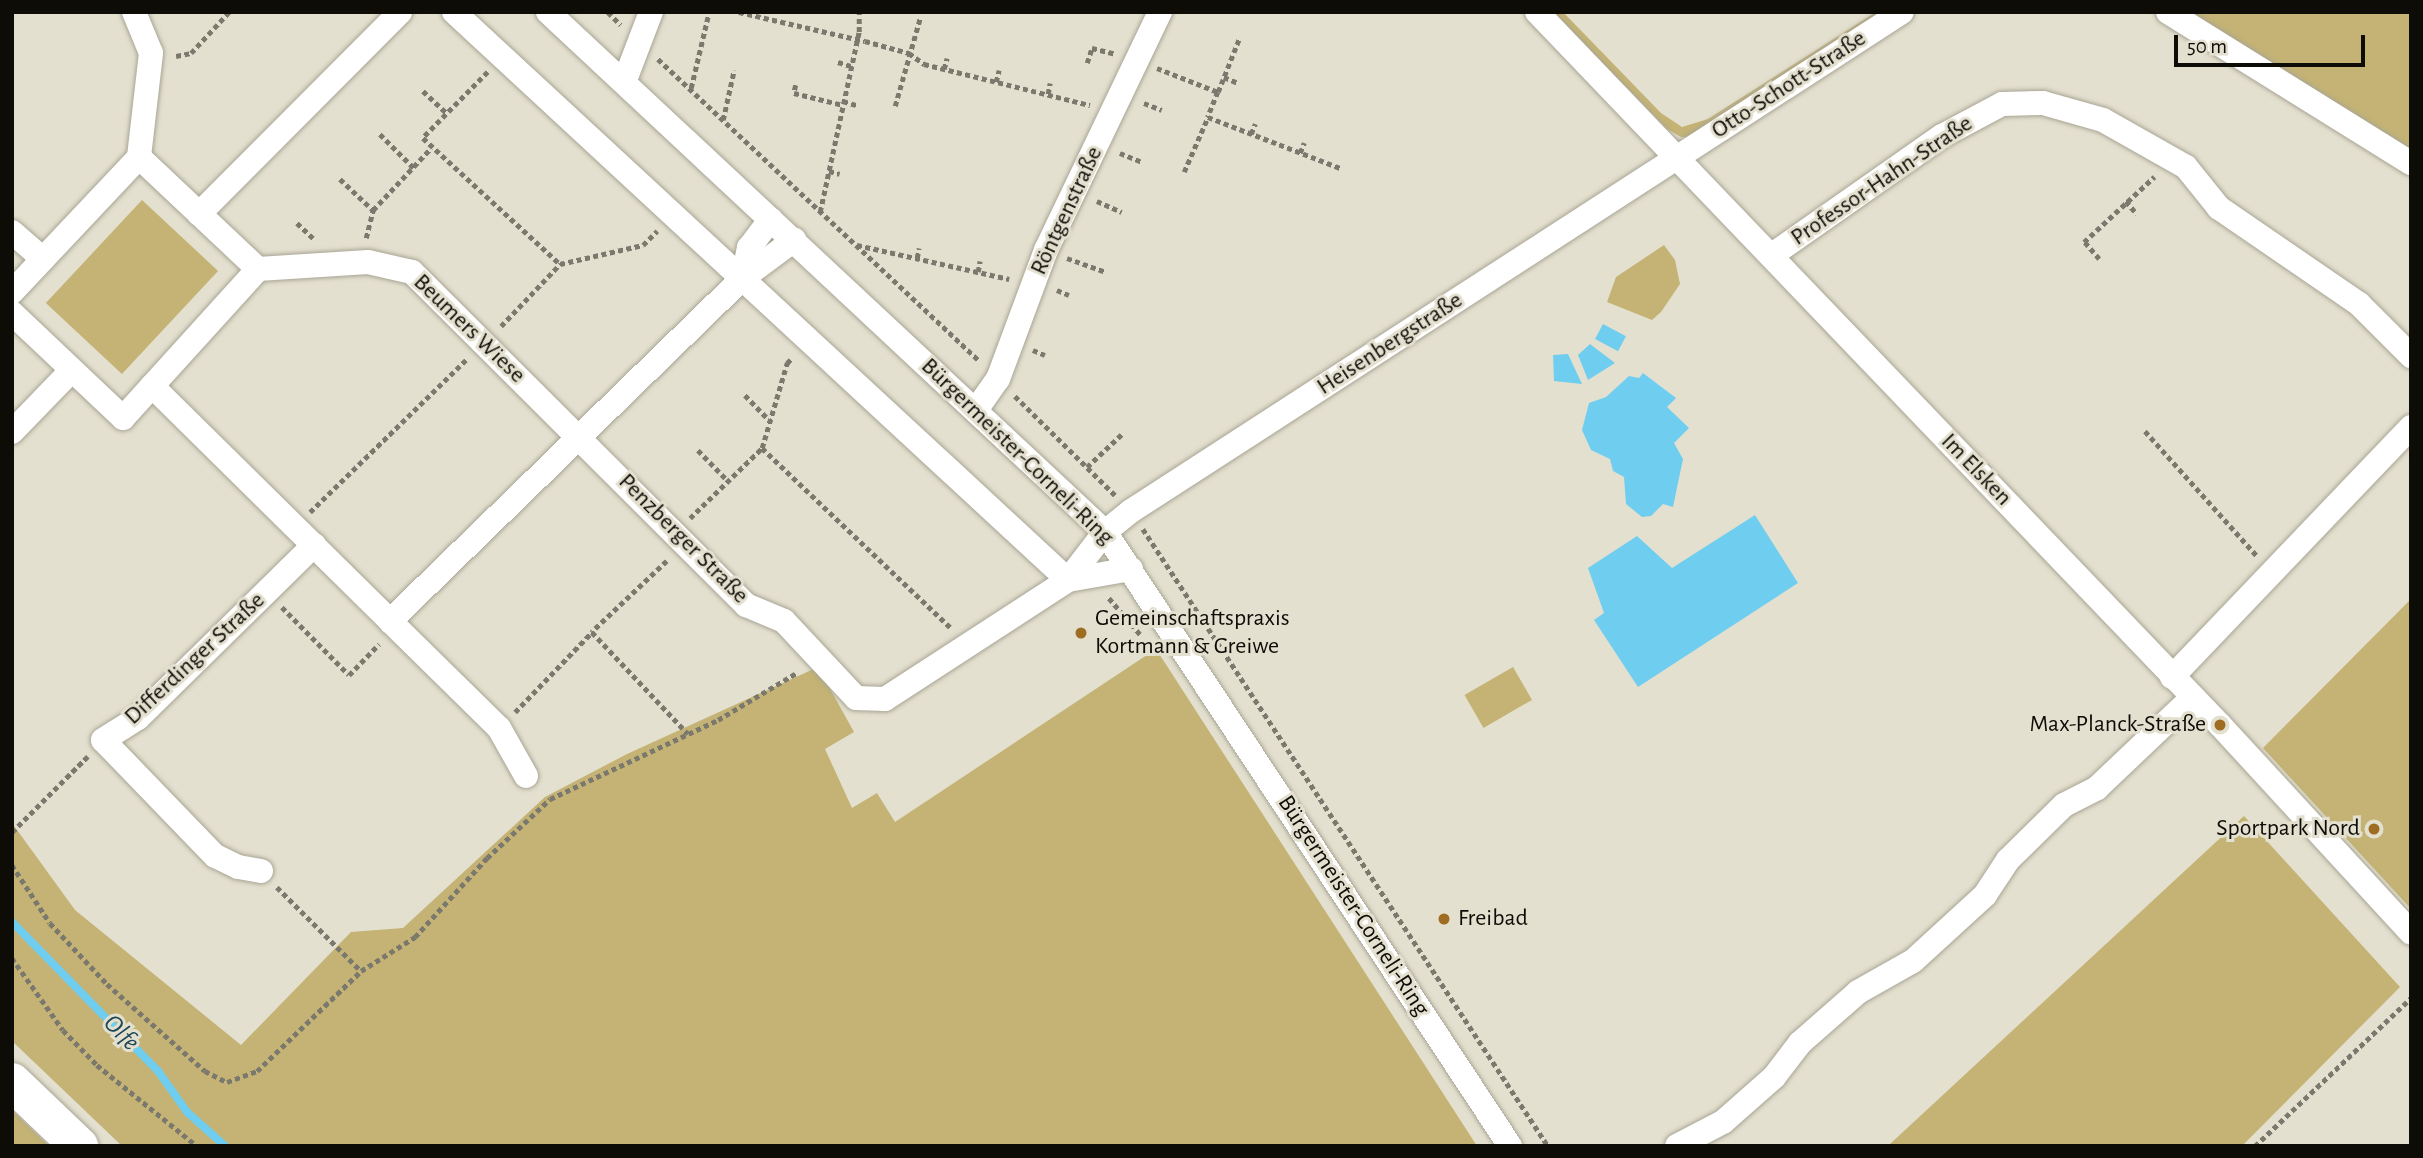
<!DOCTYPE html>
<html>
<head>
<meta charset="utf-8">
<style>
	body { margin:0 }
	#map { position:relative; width:2423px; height:1158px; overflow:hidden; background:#e4e0cf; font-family:"Alegreya Sans",sans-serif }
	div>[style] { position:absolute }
	.green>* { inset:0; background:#c4b374; transform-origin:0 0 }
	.water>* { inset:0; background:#6fceef; transform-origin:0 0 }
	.stream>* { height:8px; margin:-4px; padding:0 4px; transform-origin:4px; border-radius:4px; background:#6fceef }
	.path>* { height:4.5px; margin-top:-2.25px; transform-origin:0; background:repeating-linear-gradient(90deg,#7b786d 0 5px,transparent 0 8.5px) }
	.roads { filter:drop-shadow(0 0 2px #a9a595) drop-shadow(0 0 2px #a9a595) }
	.street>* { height:24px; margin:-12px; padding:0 12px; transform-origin:12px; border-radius:12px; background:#fff }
	.primary>* { height:38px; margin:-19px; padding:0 19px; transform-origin:19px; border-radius:19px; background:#fff }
	.dots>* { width:19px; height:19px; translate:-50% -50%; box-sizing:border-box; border:4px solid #e4e0cf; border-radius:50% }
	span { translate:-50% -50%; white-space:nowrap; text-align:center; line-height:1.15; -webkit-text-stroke:6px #e4e0cf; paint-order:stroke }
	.street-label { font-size:24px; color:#0e0c07 }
	.poi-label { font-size:24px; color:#0e0c07 }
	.left { translate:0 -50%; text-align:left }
	.right { translate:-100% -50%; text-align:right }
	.water-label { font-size:26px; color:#1d4755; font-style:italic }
	.frame { position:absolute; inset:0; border:14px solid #0e0c07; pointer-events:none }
	.scale { position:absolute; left:2174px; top:35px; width:191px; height:32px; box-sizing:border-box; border:4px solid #0e0c07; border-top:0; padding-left:9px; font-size:21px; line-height:24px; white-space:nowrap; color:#0e0c07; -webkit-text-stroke:5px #e4e0cf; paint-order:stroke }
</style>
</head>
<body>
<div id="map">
	<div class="green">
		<div style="clip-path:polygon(1553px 12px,1563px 12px,1661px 113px,1682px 127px,1708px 119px,1876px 12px,1887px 12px,1691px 137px,1681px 137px,1667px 129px)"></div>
		<div style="clip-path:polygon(2188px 12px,2411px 12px,2411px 150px)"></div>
		<div style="left:142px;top:200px;width:104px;height:141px;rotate:43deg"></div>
		<div style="clip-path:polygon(1664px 245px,1675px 260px,1680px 284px,1661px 312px,1652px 320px,1607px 302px,1616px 277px)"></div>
		<div style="clip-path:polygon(2411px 599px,2411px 909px,2263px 748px)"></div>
		<div style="clip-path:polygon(1156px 649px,1477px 1146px,122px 1146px,12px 1041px,12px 823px,75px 910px,241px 1045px,351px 932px,403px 928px,545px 797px,627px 754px,818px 667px,854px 732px,825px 749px,852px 808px,877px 793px,895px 822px)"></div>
		<div style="left:1513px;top:667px;width:38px;height:56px;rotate:60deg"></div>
		<div style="clip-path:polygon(2244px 816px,2400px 987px,2242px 1146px,1890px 1144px)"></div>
		<div style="clip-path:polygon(12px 1110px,49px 1146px,12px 1146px)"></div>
	</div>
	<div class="water">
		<div style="left:1603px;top:324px;width:26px;height:17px;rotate:28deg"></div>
		<div style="clip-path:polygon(1590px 344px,1615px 363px,1588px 380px,1578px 355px)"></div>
		<div style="clip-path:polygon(1568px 354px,1582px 384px,1554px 381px,1553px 355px)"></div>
		<div style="clip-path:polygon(1643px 373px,1676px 398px,1667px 407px,1689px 428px,1674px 443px,1683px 459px,1673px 507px,1663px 504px,1651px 516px,1642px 517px,1626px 504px,1624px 477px,1613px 471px,1610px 459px,1591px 450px,1582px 430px,1589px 403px,1606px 397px,1629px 376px,1639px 378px)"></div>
		<div style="clip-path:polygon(1755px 515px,1798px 583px,1638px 687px,1594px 620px,1604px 613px,1588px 568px,1637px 536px,1672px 568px)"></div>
	</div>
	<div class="stream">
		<div style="left:12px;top:922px;width:209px;rotate:45.6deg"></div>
		<div style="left:158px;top:1071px;width:50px;rotate:54.7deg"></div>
		<div style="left:187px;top:1112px;width:51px;rotate:41.8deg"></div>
	</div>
	<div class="path">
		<div style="left:608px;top:12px;width:18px;rotate:45deg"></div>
		<div style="left:739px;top:12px;width:129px;rotate:13deg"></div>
		<div style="left:865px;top:41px;width:46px;rotate:15.3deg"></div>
		<div style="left:909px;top:53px;width:19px;rotate:36deg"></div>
		<div style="left:924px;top:64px;width:171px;rotate:13.9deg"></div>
		<div style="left:176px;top:56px;width:15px;rotate:-11deg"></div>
		<div style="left:191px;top:53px;width:56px;rotate:-47.2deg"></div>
		<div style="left:658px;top:59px;width:439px;rotate:43.2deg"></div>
		<div style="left:838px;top:62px;width:14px;rotate:17deg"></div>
		<div style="left:1087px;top:63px;width:16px;rotate:-72deg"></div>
		<div style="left:1092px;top:48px;width:25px;rotate:14deg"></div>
		<div style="left:1157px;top:68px;width:66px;rotate:21.5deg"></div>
		<div style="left:1218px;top:92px;width:27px;rotate:112deg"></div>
		<div style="left:1208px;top:117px;width:142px;rotate:21.1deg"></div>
		<div style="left:944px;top:69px;width:11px;rotate:-75deg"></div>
		<div style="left:488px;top:72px;width:93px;rotate:134.6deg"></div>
		<div style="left:423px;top:138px;width:186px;rotate:42.6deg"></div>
		<div style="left:1224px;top:77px;width:15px;rotate:23deg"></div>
		<div style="left:996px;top:82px;width:12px;rotate:-76deg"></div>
		<div style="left:796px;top:85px;width:8px;rotate:104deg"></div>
		<div style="left:794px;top:93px;width:50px;rotate:13.8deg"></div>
		<div style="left:691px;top:88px;width:78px;rotate:-76.7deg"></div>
		<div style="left:423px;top:91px;width:33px;rotate:43deg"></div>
		<div style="left:1218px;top:92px;width:57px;rotate:-68.4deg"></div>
		<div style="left:1048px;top:94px;width:11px;rotate:-80deg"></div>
		<div style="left:843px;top:101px;width:14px;rotate:17deg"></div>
		<div style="left:1144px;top:103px;width:19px;rotate:21deg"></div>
		<div style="left:895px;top:106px;width:91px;rotate:-74.1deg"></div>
		<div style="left:723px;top:120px;width:51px;rotate:-77.6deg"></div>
		<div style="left:380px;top:134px;width:48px;rotate:45deg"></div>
		<div style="left:1251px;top:134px;width:11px;rotate:-68deg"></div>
		<div style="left:1120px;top:153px;width:24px;rotate:22deg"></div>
		<div style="left:1300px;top:153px;width:11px;rotate:-68deg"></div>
		<div style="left:829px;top:171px;width:11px;rotate:15deg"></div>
		<div style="left:1184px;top:172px;width:60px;rotate:-66.4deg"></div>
		<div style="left:340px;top:179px;width:45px;rotate:43.2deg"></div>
		<div style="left:1097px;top:201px;width:27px;rotate:24deg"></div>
		<div style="left:2126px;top:201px;width:17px;rotate:50deg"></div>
		<div style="left:820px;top:212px;width:184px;rotate:-77.8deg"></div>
		<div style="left:859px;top:32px;width:20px;rotate:-90deg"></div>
		<div style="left:297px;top:223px;width:25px;rotate:43deg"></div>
		<div style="left:366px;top:238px;width:29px;rotate:-76deg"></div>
		<div style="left:373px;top:210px;width:85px;rotate:-46.9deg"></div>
		<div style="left:857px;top:245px;width:156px;rotate:12.6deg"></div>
		<div style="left:917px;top:258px;width:10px;rotate:-79deg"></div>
		<div style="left:1067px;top:258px;width:41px;rotate:19.7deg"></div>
		<div style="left:2099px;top:259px;width:23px;rotate:-131deg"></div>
		<div style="left:2084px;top:242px;width:96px;rotate:-42.9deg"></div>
		<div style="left:978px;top:272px;width:11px;rotate:-80deg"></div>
		<div style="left:1057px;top:290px;width:13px;rotate:23deg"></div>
		<div style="left:501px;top:326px;width:86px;rotate:-46.4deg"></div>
		<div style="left:560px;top:264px;width:85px;rotate:-12.9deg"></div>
		<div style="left:643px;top:245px;width:20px;rotate:-45deg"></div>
		<div style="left:1033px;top:350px;width:13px;rotate:23deg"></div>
		<div style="left:745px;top:395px;width:36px;rotate:46deg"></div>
		<div style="left:1015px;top:396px;width:141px;rotate:44.7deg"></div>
		<div style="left:2145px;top:431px;width:168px;rotate:48.1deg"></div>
		<div style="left:762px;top:448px;width:89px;rotate:-73.6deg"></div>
		<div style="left:787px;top:363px;width:8px;rotate:-45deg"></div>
		<div style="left:698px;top:450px;width:43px;rotate:45.9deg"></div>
		<div style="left:1087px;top:467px;width:50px;rotate:-43.4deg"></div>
		<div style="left:310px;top:512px;width:219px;rotate:-44.3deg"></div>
		<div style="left:690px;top:518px;width:100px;rotate:-44.2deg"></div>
		<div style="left:762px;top:448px;width:261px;rotate:43.6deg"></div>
		<div style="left:1143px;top:529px;width:738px;rotate:56.72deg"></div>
		<div style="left:667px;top:561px;width:103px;rotate:136.6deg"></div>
		<div style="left:592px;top:632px;width:140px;rotate:46.7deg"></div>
		<div style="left:1109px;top:598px;width:48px;rotate:49.3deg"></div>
		<div style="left:282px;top:607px;width:95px;rotate:45.4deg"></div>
		<div style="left:349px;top:675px;width:43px;rotate:-45.9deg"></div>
		<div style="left:515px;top:712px;width:111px;rotate:-46.1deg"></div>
		<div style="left:12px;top:832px;width:107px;rotate:-45deg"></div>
		<div style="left:12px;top:865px;width:69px;rotate:56.8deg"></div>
		<div style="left:50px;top:923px;width:83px;rotate:46.9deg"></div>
		<div style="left:107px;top:984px;width:131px;rotate:41.6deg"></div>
		<div style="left:205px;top:1071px;width:25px;rotate:27deg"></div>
		<div style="left:227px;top:1082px;width:32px;rotate:-20deg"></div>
		<div style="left:257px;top:1071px;width:144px;rotate:-43.9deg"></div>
		<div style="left:361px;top:971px;width:64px;rotate:-32.2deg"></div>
		<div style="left:415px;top:937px;width:107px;rotate:-47.7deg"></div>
		<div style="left:487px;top:858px;width:86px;rotate:-43.1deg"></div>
		<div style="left:550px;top:799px;width:186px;rotate:-25.2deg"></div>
		<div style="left:718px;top:720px;width:93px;rotate:-31deg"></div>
		<div style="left:277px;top:887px;width:119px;rotate:45deg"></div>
		<div style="left:12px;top:958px;width:88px;rotate:54.7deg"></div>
		<div style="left:63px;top:1030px;width:49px;rotate:45.8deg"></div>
		<div style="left:97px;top:1065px;width:129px;rotate:39deg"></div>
		<div style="left:2255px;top:1146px;width:215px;rotate:-43.5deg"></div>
	</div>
	<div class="roads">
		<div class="street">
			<div style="left:134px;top:12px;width:44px;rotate:67.5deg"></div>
			<div style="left:151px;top:53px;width:105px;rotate:96.6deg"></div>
			<div style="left:454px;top:12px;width:836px;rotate:42.77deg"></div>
			<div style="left:548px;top:12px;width:762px;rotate:43.03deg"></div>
			<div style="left:1105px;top:532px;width:736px;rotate:56.59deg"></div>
			<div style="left:1537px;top:12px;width:987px;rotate:46.23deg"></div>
			<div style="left:2220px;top:725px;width:282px;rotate:47.4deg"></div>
			<div style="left:2168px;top:12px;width:286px;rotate:31.9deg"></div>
			<div style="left:625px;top:80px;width:73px;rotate:-69.1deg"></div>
			<div style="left:199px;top:214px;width:285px;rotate:-45.1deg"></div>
			<div style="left:12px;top:232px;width:41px;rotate:41.1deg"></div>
			<div style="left:1772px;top:255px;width:208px;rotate:-35deg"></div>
			<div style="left:1942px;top:136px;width:68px;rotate:-28.1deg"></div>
			<div style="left:2002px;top:104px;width:41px;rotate:-1.4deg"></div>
			<div style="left:2043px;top:103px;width:62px;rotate:15.8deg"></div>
			<div style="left:2103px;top:120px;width:95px;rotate:29.5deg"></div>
			<div style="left:2186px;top:167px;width:53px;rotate:51.2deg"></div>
			<div style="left:2219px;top:208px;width:170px;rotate:34.4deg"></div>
			<div style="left:2359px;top:304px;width:74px;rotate:45deg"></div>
			<div style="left:743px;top:278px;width:31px;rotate:-79deg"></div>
			<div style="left:749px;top:248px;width:36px;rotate:-53deg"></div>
			<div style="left:12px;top:292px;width:185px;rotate:-46.7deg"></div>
			<div style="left:139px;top:157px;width:163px;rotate:43.3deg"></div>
			<div style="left:258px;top:269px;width:110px;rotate:-3.6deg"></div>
			<div style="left:368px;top:262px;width:45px;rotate:12.8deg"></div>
			<div style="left:412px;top:272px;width:472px;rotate:44.9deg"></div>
			<div style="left:746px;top:605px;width:41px;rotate:22.8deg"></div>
			<div style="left:784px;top:621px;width:105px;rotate:46.9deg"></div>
			<div style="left:856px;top:698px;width:29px;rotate:2deg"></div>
			<div style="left:885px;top:699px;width:218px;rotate:-33deg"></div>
			<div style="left:1068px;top:580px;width:61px;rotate:-52.4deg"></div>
			<div style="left:1105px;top:532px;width:33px;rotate:-39deg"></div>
			<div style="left:1131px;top:511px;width:918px;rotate:-32.91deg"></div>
			<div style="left:12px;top:313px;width:153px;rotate:43.4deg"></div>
			<div style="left:123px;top:418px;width:201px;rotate:-47.8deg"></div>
			<div style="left:152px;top:386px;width:334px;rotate:44.6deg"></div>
			<div style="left:390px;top:621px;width:492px;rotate:-44.2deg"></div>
			<div style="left:743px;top:278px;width:64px;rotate:-36.7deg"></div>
			<div style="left:976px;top:410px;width:38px;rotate:-55deg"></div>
			<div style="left:998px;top:379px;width:138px;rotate:-69.6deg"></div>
			<div style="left:1046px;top:250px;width:264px;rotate:-64.4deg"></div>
			<div style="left:12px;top:432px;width:85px;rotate:-46deg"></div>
			<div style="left:1068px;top:580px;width:64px;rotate:-9.9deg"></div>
			<div style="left:390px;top:621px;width:153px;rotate:44.5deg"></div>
			<div style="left:499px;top:728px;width:55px;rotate:60.6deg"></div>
			<div style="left:2172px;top:677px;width:346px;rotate:-46.3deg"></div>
			<div style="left:261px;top:871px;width:23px;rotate:-170deg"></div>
			<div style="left:238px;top:867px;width:25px;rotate:-154deg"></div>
			<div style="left:215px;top:856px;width:161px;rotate:-134deg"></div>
			<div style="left:103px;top:740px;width:41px;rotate:-32.2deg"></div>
			<div style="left:138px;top:718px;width:247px;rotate:-44.5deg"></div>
			<div style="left:1677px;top:1146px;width:52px;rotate:-27.6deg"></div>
			<div style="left:1723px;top:1122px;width:68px;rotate:-41.4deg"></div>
			<div style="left:1774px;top:1077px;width:43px;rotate:-52.6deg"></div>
			<div style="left:1800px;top:1043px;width:77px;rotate:-41.3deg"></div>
			<div style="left:1858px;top:992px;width:63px;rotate:-29.4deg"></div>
			<div style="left:1913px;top:961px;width:98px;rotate:-42.5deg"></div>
			<div style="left:1985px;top:895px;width:42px;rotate:-56.7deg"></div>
			<div style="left:2008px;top:860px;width:78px;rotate:-44.5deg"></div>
			<div style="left:2064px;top:805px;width:37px;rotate:-27deg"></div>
			<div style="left:2097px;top:788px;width:132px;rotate:-43.5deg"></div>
		</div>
		<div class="primary">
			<div style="left:12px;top:1082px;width:93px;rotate:43.7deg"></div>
		</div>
	</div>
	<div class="dots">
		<div style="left:1081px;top:633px;background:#9e6d21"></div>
		<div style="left:2220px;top:725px;background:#9e6d21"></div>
		<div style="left:2374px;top:829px;background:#9e6d21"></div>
		<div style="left:1444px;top:919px;background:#9e6d21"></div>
	</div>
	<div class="street-label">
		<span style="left:1789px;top:85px;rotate:-33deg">Otto-Schott-Straße</span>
		<span style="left:1882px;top:181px;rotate:-34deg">Professor-Hahn-Straße</span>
		<span style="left:1067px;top:211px;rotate:-65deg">Röntgenstraße</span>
		<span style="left:469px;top:329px;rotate:44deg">Beumers Wiese</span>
		<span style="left:1390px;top:344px;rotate:-33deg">Heisenbergstraße</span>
		<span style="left:1017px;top:452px;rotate:44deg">Bürgermeister-Corneli-Ring</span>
		<span style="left:1976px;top:470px;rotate:46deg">Im Elsken</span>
		<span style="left:683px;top:539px;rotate:45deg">Penzberger Straße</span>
		<span style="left:195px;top:659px;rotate:-43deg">Differdinger Straße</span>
		<span style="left:1353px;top:906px;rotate:57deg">Bürgermeister-Corneli-Ring</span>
	</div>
	<div class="poi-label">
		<span class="left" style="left:1095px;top:633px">Gemeinschaftspraxis<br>Kortmann &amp; Greiwe</span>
		<span class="right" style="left:2206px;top:725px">Max-Planck-Straße</span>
		<span class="right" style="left:2360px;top:829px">Sportpark Nord</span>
		<span class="left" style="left:1458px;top:919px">Freibad</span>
	</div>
	<div class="water-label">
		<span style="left:121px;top:1033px;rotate:46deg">Olfe</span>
	</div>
	<div class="frame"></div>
	<div class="scale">50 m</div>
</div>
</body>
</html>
